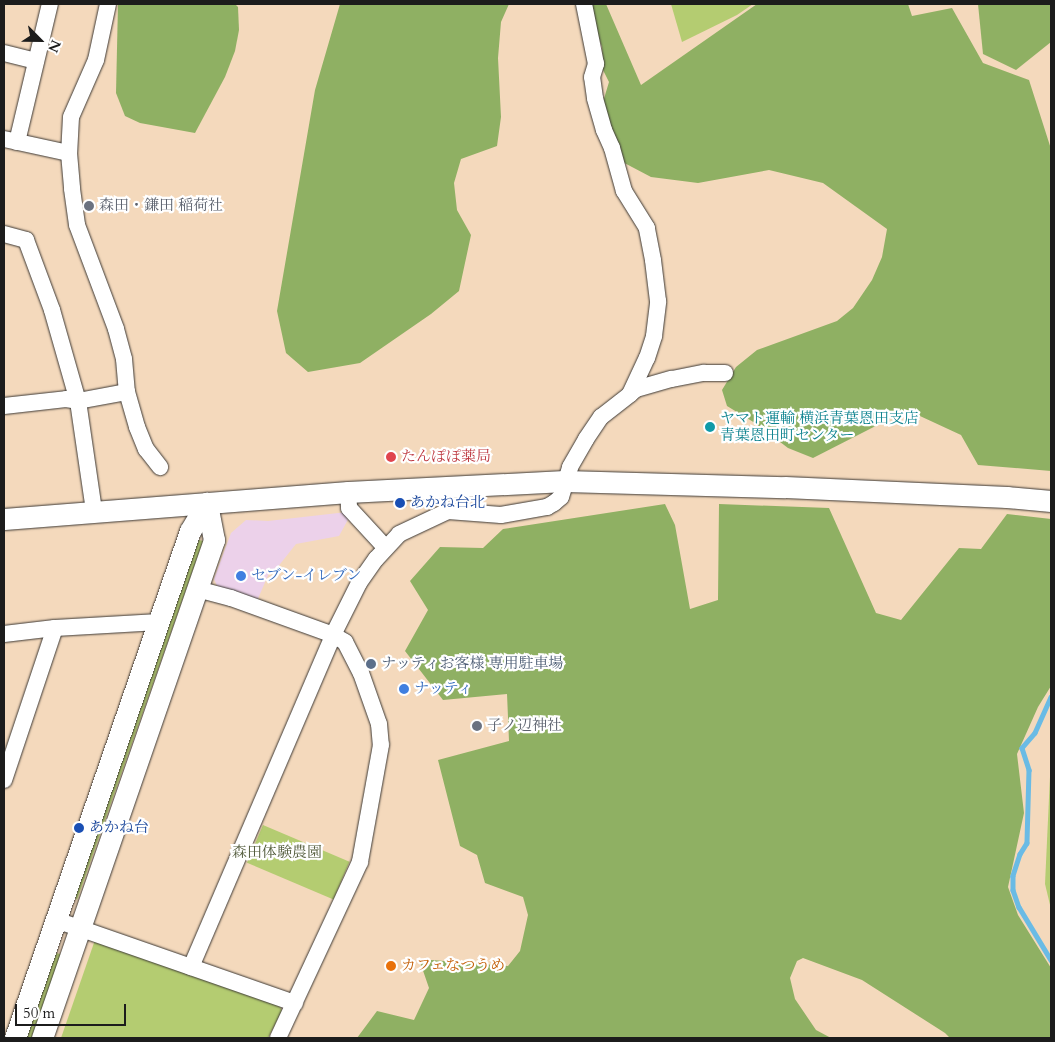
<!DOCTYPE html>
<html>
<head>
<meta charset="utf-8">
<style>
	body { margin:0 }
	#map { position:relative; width:1055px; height:1042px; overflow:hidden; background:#f4d9bc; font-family:Cardo,"Noto Serif JP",serif }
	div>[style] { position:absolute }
	.built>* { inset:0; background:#ecd1ea }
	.green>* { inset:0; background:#b4cc71; transform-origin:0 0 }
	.forest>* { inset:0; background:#8fb063 }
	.stream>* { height:4.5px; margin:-2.25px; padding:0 2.25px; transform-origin:2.25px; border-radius:2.25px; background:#6abbe5 }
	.roads { filter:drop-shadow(0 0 1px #3c3834) drop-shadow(0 0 1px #3c3834) }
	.minor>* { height:16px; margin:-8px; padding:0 8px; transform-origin:8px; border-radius:8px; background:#fff }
	.tertiary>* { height:21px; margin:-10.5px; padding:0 10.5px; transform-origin:10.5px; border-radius:10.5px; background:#fff }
	.dots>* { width:14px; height:14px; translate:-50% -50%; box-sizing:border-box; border:2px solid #fff; border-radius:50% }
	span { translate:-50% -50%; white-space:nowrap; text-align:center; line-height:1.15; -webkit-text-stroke:4.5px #fff; paint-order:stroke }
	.worship-label { font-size:15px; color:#5b616d }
	.left { translate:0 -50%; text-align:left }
	.culture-label { font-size:15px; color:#0d838f }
	.health-label { font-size:15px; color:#be3a42 }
	.transit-label { font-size:15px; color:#164399 }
	.shop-label { font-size:15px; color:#366cbe }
	.service-label { font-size:15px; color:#4e5e75 }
	.park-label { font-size:15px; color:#515a3a }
	.food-label { font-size:15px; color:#c56008 }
	.frame { position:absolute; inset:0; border:5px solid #1c1c1c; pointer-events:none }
	.north { position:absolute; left:15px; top:15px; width:50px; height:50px; -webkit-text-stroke:4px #fff; paint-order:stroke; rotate:113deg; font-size:14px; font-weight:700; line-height:20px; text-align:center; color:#1c1c1c }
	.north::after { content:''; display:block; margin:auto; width:18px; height:22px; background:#1c1c1c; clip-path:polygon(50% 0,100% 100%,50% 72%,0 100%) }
	.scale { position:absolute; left:15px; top:1004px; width:111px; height:22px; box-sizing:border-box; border:2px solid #1c1c1c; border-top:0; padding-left:6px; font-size:15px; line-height:18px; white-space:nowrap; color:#1c1c1c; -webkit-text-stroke:4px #fff; paint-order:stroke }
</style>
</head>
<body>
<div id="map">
	<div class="built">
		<div style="clip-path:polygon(347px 512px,350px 516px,339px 536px,296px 544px,273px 573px,269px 573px,257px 601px,218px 588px,214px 579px,231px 533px,246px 520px,268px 521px)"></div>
	</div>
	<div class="green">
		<div style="clip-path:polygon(671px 4px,753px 4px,737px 15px,682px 42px)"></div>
		<div style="clip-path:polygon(199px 540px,203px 541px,77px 900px,74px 895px,194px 542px)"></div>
		<div style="clip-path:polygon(1051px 755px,1051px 909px,1045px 884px)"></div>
		<div style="left:263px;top:825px;width:94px;height:41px;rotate:23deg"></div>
		<div style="clip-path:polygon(95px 940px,279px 1004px,282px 1011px,268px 1038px,61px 1038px)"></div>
		<div style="clip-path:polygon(55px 953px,61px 954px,36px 1038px,24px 1038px)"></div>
	</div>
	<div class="forest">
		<div style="clip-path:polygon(118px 4px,235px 4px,238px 7px,239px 30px,235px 51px,225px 77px,195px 133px,140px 123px,125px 116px,116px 93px)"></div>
		<div style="clip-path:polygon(340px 4px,509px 4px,501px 22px,498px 58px,501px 117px,497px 146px,461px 159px,454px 183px,457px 210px,471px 235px,459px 291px,431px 314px,360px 363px,308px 372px,286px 353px,277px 311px,315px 90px)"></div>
		<div style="clip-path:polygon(587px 4px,606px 4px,641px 85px,757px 4px,908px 4px,912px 16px,952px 8px,983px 63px,1029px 80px,1051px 149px,1051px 471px,978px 465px,961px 435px,907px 410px,813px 458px,788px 448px,755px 423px,727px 406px,722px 390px,736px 367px,757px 350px,837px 321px,853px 308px,872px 280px,882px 257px,887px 229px,823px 183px,769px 170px,698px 183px,651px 177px,613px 157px,599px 115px,609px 82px,603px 70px,602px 47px)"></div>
		<div style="clip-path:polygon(978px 4px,1051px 4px,1051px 42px,1016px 70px,983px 54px)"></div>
		<div style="clip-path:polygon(665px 504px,675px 525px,690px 609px,718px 600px,719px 504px,829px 508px,876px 613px,901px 620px,959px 548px,981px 549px,1007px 514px,1051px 519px,1051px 686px,1038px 707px,1017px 754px,1024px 813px,1008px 887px,1018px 915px,1051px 968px,1051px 1038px,950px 1038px,945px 1033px,862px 980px,803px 958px,797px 961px,790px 978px,795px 999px,816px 1030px,831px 1038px,357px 1038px,377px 1011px,414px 1020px,429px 988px,419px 959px,508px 966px,520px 951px,528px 915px,523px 897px,485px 883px,477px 855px,460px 846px,438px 760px,509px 741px,507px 694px,443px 700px,405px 651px,428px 610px,410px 581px,440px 547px,483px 548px,503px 529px)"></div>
	</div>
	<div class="stream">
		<div style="left:1051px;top:697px;width:39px;rotate:114deg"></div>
		<div style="left:1035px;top:733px;width:20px;rotate:131deg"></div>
		<div style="left:1022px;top:748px;width:23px;rotate:72deg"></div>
		<div style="left:1029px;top:770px;width:73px;rotate:91.6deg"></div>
		<div style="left:1027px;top:843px;width:13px;rotate:122deg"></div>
		<div style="left:1020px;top:854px;width:23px;rotate:108deg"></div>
		<div style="left:1013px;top:876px;width:14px;rotate:90deg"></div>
		<div style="left:1013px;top:890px;width:18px;rotate:71deg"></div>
		<div style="left:1019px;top:907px;width:62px;rotate:58.9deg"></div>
	</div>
	<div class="roads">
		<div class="minor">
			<div style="left:108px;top:4px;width:57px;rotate:102.1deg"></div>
			<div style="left:96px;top:60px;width:62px;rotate:113.7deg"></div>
			<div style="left:71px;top:117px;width:36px;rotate:93deg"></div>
			<div style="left:69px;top:153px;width:36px;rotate:85deg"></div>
			<div style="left:72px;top:189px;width:36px;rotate:82deg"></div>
			<div style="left:77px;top:225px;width:111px;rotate:69.4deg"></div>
			<div style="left:116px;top:329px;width:31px;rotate:75deg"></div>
			<div style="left:124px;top:359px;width:33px;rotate:85deg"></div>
			<div style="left:127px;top:392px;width:36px;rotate:74deg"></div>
			<div style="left:137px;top:427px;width:24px;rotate:68deg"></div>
			<div style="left:146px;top:449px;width:23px;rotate:52deg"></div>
			<div style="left:4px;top:53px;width:33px;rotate:14deg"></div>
			<div style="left:4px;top:139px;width:66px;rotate:12.2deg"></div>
			<div style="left:17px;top:142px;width:142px;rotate:-76.6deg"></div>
			<div style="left:4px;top:234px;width:23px;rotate:15deg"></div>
			<div style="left:26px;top:240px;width:75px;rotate:69.6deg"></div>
			<div style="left:52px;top:310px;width:95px;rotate:74.1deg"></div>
			<div style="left:78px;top:401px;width:111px;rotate:81.7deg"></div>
			<div style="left:630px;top:394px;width:8px;rotate:-40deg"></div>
			<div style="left:636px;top:389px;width:37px;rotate:-16deg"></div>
			<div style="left:672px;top:379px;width:33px;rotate:-11deg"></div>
			<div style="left:704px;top:373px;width:21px"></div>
			<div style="left:4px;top:406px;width:62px;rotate:-6.4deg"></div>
			<div style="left:66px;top:399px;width:12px;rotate:9deg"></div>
			<div style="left:78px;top:401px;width:50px;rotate:-10.4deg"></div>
			<div style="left:348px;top:492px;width:16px;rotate:86deg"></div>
			<div style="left:349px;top:508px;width:53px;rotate:47.3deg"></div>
			<div style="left:197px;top:589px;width:35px;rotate:15deg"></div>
			<div style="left:231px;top:598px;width:109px;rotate:19.9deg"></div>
			<div style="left:333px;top:635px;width:14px;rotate:30deg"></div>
			<div style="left:345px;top:642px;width:35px;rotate:63deg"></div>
			<div style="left:361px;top:673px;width:54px;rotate:70.6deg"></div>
			<div style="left:379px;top:724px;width:21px;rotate:85deg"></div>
			<div style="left:381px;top:745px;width:119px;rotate:100.2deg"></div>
			<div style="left:360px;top:862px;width:194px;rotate:115deg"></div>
			<div style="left:4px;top:634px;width:51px;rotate:-6.7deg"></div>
			<div style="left:55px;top:628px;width:104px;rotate:-3.3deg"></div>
			<div style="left:4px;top:780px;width:160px;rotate:-71.5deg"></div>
			<div style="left:56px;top:920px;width:253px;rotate:19.2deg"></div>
			<div style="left:191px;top:967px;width:361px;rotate:-66.8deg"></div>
			<div style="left:333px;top:635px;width:58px;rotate:-63.4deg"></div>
			<div style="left:359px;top:583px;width:29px;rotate:-55deg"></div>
			<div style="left:376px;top:559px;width:34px;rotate:-47deg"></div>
			<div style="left:399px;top:534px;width:54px;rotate:-25.1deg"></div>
			<div style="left:448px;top:511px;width:53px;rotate:4.3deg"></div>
			<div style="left:501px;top:515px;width:47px;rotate:-9.9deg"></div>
			<div style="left:547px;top:507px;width:8px;rotate:-30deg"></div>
			<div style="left:554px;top:503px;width:9px;rotate:-41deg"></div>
			<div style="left:561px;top:497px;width:31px;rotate:-73deg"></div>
			<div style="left:570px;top:467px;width:32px;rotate:-60deg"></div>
			<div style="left:586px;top:439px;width:27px;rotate:-56deg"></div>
			<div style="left:601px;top:417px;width:37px;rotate:-38deg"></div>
			<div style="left:630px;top:394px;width:40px;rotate:-65deg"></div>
			<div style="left:647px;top:358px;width:23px;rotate:-72deg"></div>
			<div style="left:654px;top:336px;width:35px;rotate:-83deg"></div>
			<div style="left:658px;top:301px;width:41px;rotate:-97deg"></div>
			<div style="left:653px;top:260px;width:33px;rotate:-101deg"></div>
			<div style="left:647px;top:228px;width:44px;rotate:-121.9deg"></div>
			<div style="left:624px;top:191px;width:45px;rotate:-105.6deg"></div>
			<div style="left:612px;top:148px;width:20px;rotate:-114deg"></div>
			<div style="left:604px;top:130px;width:33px;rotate:-106deg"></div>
			<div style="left:595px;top:98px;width:21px;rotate:-98deg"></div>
			<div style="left:592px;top:77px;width:14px;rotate:-73deg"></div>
			<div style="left:596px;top:64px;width:61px;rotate:-101.3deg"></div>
		</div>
		<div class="tertiary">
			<div style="left:4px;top:519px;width:345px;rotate:-4.5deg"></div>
			<div style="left:348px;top:492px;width:217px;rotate:-2.9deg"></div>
			<div style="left:565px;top:481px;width:220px;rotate:1.6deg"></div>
			<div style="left:785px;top:487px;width:222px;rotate:2.6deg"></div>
			<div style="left:1007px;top:497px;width:44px;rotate:5.2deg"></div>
			<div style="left:15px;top:1038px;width:536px;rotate:-70.96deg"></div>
			<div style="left:190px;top:531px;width:33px;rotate:-59deg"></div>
			<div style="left:42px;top:1038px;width:527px;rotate:-70.95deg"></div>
			<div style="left:214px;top:540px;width:38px;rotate:-101deg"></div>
		</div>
	</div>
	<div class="dots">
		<div style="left:89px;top:206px;background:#6b7280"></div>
		<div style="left:710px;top:427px;background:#0f9aa8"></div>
		<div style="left:391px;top:457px;background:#e0444e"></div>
		<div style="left:400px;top:503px;background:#1a4fb4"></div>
		<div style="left:241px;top:576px;background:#3f7fe0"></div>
		<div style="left:371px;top:664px;background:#5c6f8a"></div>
		<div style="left:404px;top:689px;background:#3f7fe0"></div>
		<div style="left:477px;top:726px;background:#6b7280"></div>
		<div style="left:79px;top:828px;background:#1a4fb4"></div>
		<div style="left:391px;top:966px;background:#e8710a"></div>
	</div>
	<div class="worship-label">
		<span class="left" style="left:99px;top:206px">森田・鎌田 稲荷社</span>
		<span class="left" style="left:487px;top:726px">子ノ辺神社</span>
	</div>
	<div class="culture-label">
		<span class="left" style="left:720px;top:427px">ヤマト運輸 横浜青葉恩田支店<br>青葉恩田町センター</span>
	</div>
	<div class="health-label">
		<span class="left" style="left:401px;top:457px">たんぽぽ薬局</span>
	</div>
	<div class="transit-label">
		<span class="left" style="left:410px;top:503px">あかね台北</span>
		<span class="left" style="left:89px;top:828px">あかね台</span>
	</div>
	<div class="shop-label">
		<span class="left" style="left:251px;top:576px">セブン-イレブン</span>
		<span class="left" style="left:414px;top:689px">ナッティ</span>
	</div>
	<div class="service-label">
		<span class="left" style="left:381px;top:664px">ナッティお客様 専用駐車場</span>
	</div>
	<div class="park-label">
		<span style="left:277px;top:853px">森田体験農園</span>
	</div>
	<div class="food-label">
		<span class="left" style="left:401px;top:966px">カフェなつうめ</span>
	</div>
	<div class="frame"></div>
	<div class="north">N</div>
	<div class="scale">50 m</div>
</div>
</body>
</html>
